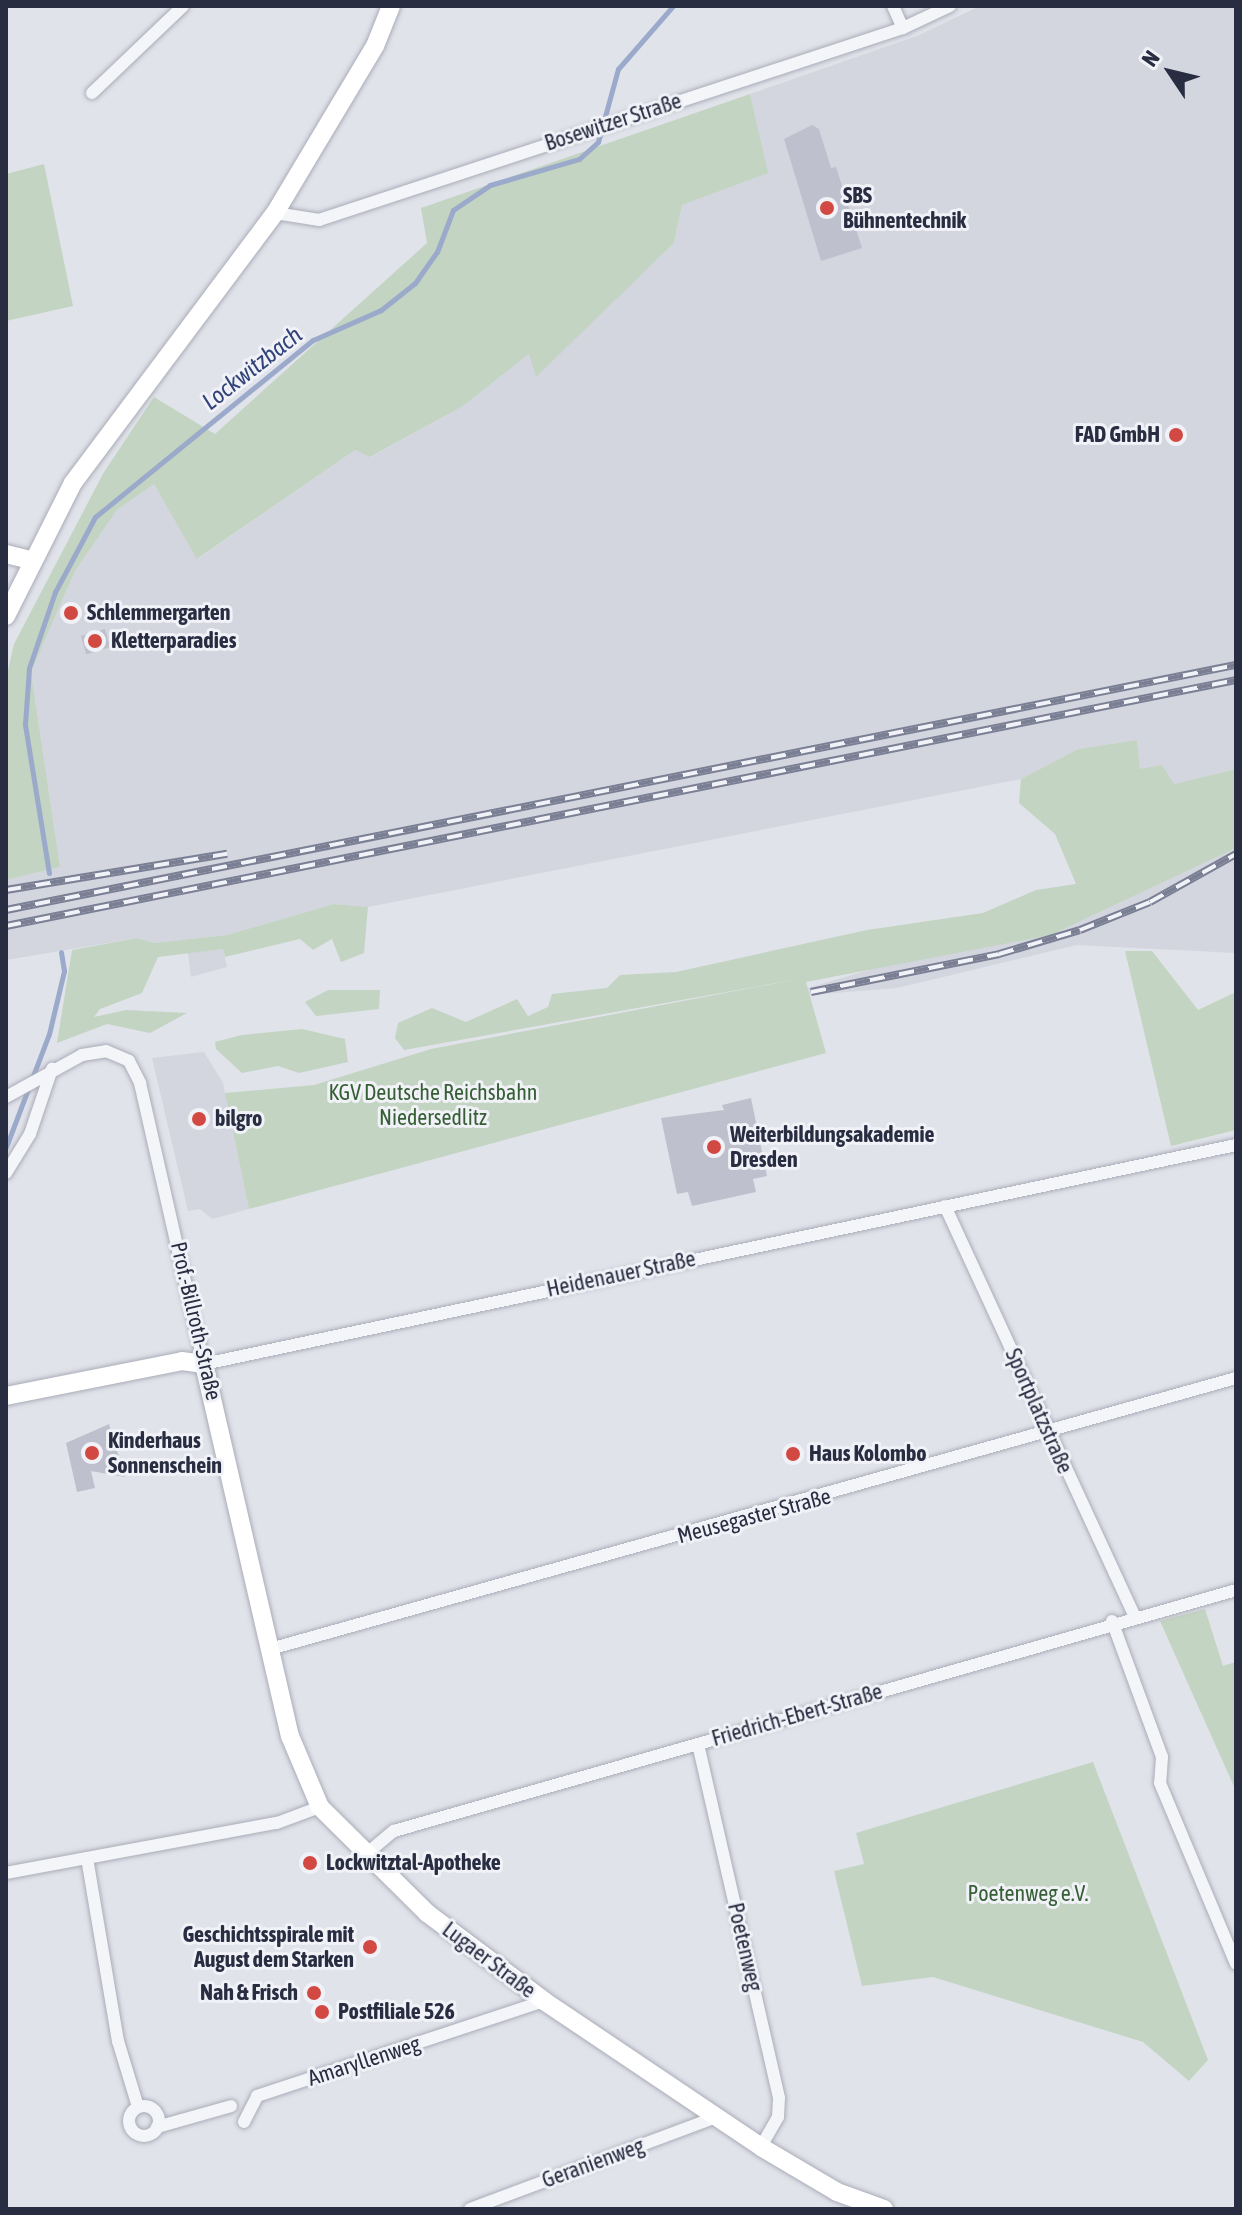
<!DOCTYPE html>
<html>
<head>
<meta charset="utf-8">
<style>
	body { margin:0 }
	#map { position:relative; width:1242px; height:2215px; overflow:hidden; background:#e1e3ea; font-family:"Asap Condensed",sans-serif }
	div>[style] { position:absolute }
	.built>* { inset:0; background:#d3d5df }
	.green>* { inset:0; background:#c3d4c2 }
	.stream>* { height:5px; margin:-2.5px; padding:0 2.5px; transform-origin:2.5px; border-radius:2.5px; background:#9ba9cb }
	.building>* { inset:0; background:#bec1cd; transform-origin:0 0 }
	.roads { filter:drop-shadow(0 0 2px #aaacb8) drop-shadow(0 0 2px #aaacb8) }
	.street>* { height:12px; margin:-6px; padding:0 6px; transform-origin:6px; border-radius:6px; background:#f4f5f8 }
	.street>.ring { margin:-6px; padding:0; box-sizing:content-box; background:none; border:12px solid #f4f5f8; border-radius:50% }
	.secondary>* { height:18px; margin:-9px; padding:0 9px; transform-origin:9px; border-radius:9px; background:#fff }
	.rail>* { height:8px; margin-top:-4px; transform-origin:0; background:repeating-linear-gradient(90deg,#f1f2f7 0 15px,#7a7f94 0 30px); box-sizing:border-box; border-block:2px solid #7a7f94 }
	.dots>* { width:22px; height:22px; translate:-50% -50%; box-sizing:border-box; border:4px solid #f1f2f7; border-radius:50% }
	span { translate:-50% -50%; white-space:nowrap; text-align:center; line-height:1.15; -webkit-text-stroke:6px #f1f2f7; paint-order:stroke }
	.street-label { font-size:22px; color:#292d42 }
	.poi-label { font-size:22px; color:#292d42; font-weight:700 }
	.left { translate:0 -50%; text-align:left }
	.right { translate:-100% -50%; text-align:right }
	.park-label { font-size:22px; color:#365f36 }
	.water-label { font-size:24px; color:#314378; font-style:italic }
	.frame { position:absolute; inset:0; border:8px solid #292d42; pointer-events:none }
	.north { position:absolute; left:1130px; top:32px; width:80px; height:80px; -webkit-text-stroke:6px #f1f2f7; paint-order:stroke; rotate:305deg; font-size:22px; font-weight:700; line-height:32px; text-align:center; color:#292d42 }
	.north::after { content:''; display:block; margin:auto; width:28px; height:36px; background:#292d42; clip-path:polygon(50% 0,100% 100%,50% 72%,0 100%) }
</style>
</head>
<body>
<div id="map">
	<div class="built">
		<div style="clip-path:polygon(980px 6px,1236px 6px,1236px 769px,1174px 784px,1140px 769px,1137px 740px,1078px 749px,1021px 779px,368px 907px,334px 904px,227px 935px,154px 943px,137px 938px,6px 960px,6px 880px,60px 867px,31px 672px,75px 571px,117px 510px,154px 484px,198px 559px,355px 450px,371px 457px,463px 406px,529px 354px,536px 376px,674px 243px,682px 205px,767px 173px,750px 94px,917px 36px)"></div>
		<div style="clip-path:polygon(1236px 848px,1236px 953px,1077px 945px,897px 988px,810px 995px,808px 988px,882px 966px,1051px 935px)"></div>
		<div style="clip-path:polygon(223px 949px,227px 967px,191px 977px,188px 953px)"></div>
		<div style="clip-path:polygon(204px 1052px,223px 1083px,249px 1209px,212px 1219px,200px 1209px,188px 1211px,152px 1058px)"></div>
	</div>
	<div class="green">
		<div style="clip-path:polygon(750px 94px,768px 173px,682px 205px,674px 243px,536px 377px,529px 354px,463px 406px,370px 457px,355px 450px,197px 559px,154px 484px,117px 510px,75px 571px,31px 672px,60px 867px,6px 880px,6px 679px,14px 644px,104px 472px,154px 397px,215px 434px,427px 243px,421px 208px)"></div>
		<div style="clip-path:polygon(44px 164px,73px 306px,6px 321px,6px 174px)"></div>
		<div style="clip-path:polygon(1137px 740px,1140px 769px,1162px 765px,1174px 784px,1236px 769px,1236px 848px,1051px 935px,806px 982px,826px 1053px,249px 1209px,225px 1093px,314px 1085px,431px 1049px,804px 978px,404px 1050px,395px 1038px,398px 1023px,432px 1008px,466px 1022px,517px 999px,528px 1016px,548px 1007px,552px 994px,607px 988px,620px 975px,676px 972px,867px 930px,983px 913px,1036px 890px,1076px 884px,1055px 834px,1019px 803px,1021px 779px,1078px 749px)"></div>
		<div style="clip-path:polygon(334px 904px,368px 907px,364px 953px,341px 962px,332px 939px,313px 950px,300px 939px,225px 957px,223px 949px,158px 957px,142px 993px,100px 1009px,94px 1017px,126px 1010px,187px 1013px,150px 1033px,107px 1024px,57px 1043px,72px 950px,137px 938px,154px 943px,227px 935px)"></div>
		<div style="clip-path:polygon(1125px 951px,1152px 951px,1198px 1010px,1236px 992px,1236px 1130px,1171px 1146px)"></div>
		<div style="clip-path:polygon(328px 990px,380px 990px,379px 1009px,316px 1016px,305px 1002px)"></div>
		<div style="clip-path:polygon(302px 1029px,345px 1039px,348px 1062px,299px 1073px,278px 1066px,242px 1073px,216px 1049px,215px 1042px,242px 1035px)"></div>
		<div style="clip-path:polygon(1205px 1609px,1223px 1666px,1236px 1662px,1236px 1791px,1160px 1621px)"></div>
		<div style="clip-path:polygon(1093px 1762px,1208px 2060px,1189px 2081px,1143px 2042px,933px 1977px,862px 1986px,834px 1871px,864px 1864px,856px 1833px)"></div>
	</div>
	<div class="stream">
		<div style="left:49px;top:873px;width:151px;rotate:-99.2deg"></div>
		<div style="left:25px;top:724px;width:56px;rotate:-85.9deg"></div>
		<div style="left:29px;top:668px;width:80px;rotate:-71.1deg"></div>
		<div style="left:55px;top:592px;width:85px;rotate:-61.9deg"></div>
		<div style="left:95px;top:517px;width:281px;rotate:-39.1deg"></div>
		<div style="left:313px;top:340px;width:74px;rotate:-23.8deg"></div>
		<div style="left:381px;top:310px;width:43px;rotate:-38.5deg"></div>
		<div style="left:415px;top:283px;width:38px;rotate:-55deg"></div>
		<div style="left:437px;top:252px;width:45px;rotate:-69.1deg"></div>
		<div style="left:453px;top:210px;width:45px;rotate:-34deg"></div>
		<div style="left:490px;top:185px;width:93px;rotate:-16.3deg"></div>
		<div style="left:579px;top:159px;width:25px;rotate:-42deg"></div>
		<div style="left:598px;top:142px;width:76px;rotate:-74.7deg"></div>
		<div style="left:618px;top:69px;width:84px;rotate:-48.9deg"></div>
		<div style="left:6px;top:1147px;width:121px;rotate:-69.2deg"></div>
		<div style="left:49px;top:1034px;width:65px;rotate:-76.6deg"></div>
		<div style="left:64px;top:971px;width:19px;rotate:-99deg"></div>
	</div>
	<div class="building">
		<div style="clip-path:polygon(812px 125px,819px 129px,831px 168px,836px 167px,862px 248px,821px 261px,784px 139px)"></div>
		<div style="left:105px;top:629px;width:19px;height:25px;rotate:74deg"></div>
		<div style="clip-path:polygon(751px 1098px,767px 1176px,753px 1179px,756px 1192px,692px 1206px,688px 1192px,677px 1194px,661px 1118px,724px 1110px,722px 1105px)"></div>
		<div style="clip-path:polygon(109px 1424px,125px 1477px,91px 1471px,95px 1488px,77px 1492px,66px 1443px)"></div>
	</div>
	<div class="roads">
		<div class="street">
			<div style="left:893px;top:6px;width:24px;rotate:66deg"></div>
			<div style="left:92px;top:93px;width:126px;rotate:-43.7deg"></div>
			<div style="left:275px;top:213px;width:45px;rotate:9deg"></div>
			<div style="left:319px;top:220px;width:615px;rotate:-18.2deg"></div>
			<div style="left:903px;top:28px;width:52px;rotate:-25.1deg"></div>
			<div style="left:6px;top:1097px;width:87px;rotate:-28.9deg"></div>
			<div style="left:82px;top:1055px;width:24px;rotate:-9deg"></div>
			<div style="left:106px;top:1051px;width:25px;rotate:23deg"></div>
			<div style="left:129px;top:1061px;width:25px;rotate:63deg"></div>
			<div style="left:140px;top:1083px;width:288px;rotate:77.2deg"></div>
			<div style="left:204px;top:1364px;width:1055px;rotate:-11.98deg"></div>
			<div style="left:6px;top:1173px;width:46px;rotate:-58.4deg"></div>
			<div style="left:30px;top:1134px;width:69px;rotate:-71.3deg"></div>
			<div style="left:945px;top:1206px;width:451px;rotate:65.2deg"></div>
			<div style="left:1112px;top:1621px;width:145px;rotate:69.8deg"></div>
			<div style="left:1162px;top:1757px;width:26px;rotate:94deg"></div>
			<div style="left:1160px;top:1783px;width:196px;rotate:67.2deg"></div>
			<div style="left:270px;top:1649px;width:1003px;rotate:-15.67deg"></div>
			<div style="left:698px;top:1744px;width:363px;rotate:77.1deg"></div>
			<div style="left:779px;top:2098px;width:19px;rotate:93deg"></div>
			<div style="left:778px;top:2117px;width:34px;rotate:120deg"></div>
			<div style="left:365px;top:1855px;width:38px;rotate:-40deg"></div>
			<div style="left:394px;top:1831px;width:876px;rotate:-15.97deg"></div>
			<div style="left:87px;top:1858px;width:186px;rotate:80.4deg"></div>
			<div style="left:118px;top:2041px;width:69px;rotate:73.1deg"></div>
			<div style="left:6px;top:1873px;width:276px;rotate:-10.5deg"></div>
			<div style="left:277px;top:1823px;width:46px;rotate:-20.4deg"></div>
			<div class="ring" style="left:129px;top:2106px;width:18px;height:18px"></div>
			<div style="left:244px;top:2122px;width:29px;rotate:-63deg"></div>
			<div style="left:257px;top:2096px;width:302px;rotate:-18.3deg"></div>
			<div style="left:157px;top:2127px;width:77px;rotate:-15.8deg"></div>
			<div style="left:470px;top:2209px;width:263px;rotate:-20.5deg"></div>
		</div>
		<div class="secondary">
			<div style="left:6px;top:554px;width:25px;rotate:14deg"></div>
			<div style="left:6px;top:616px;width:149px;rotate:-63.3deg"></div>
			<div style="left:73px;top:483px;width:337px;rotate:-53.2deg"></div>
			<div style="left:275px;top:213px;width:195px;rotate:-59.1deg"></div>
			<div style="left:375px;top:46px;width:43px;rotate:-68.2deg"></div>
			<div style="left:6px;top:1396px;width:179px;rotate:-11.2deg"></div>
			<div style="left:182px;top:1361px;width:22px;rotate:8deg"></div>
			<div style="left:204px;top:1364px;width:382px;rotate:77deg"></div>
			<div style="left:290px;top:1736px;width:77px;rotate:67.1deg"></div>
			<div style="left:320px;top:1807px;width:151px;rotate:44.7deg"></div>
			<div style="left:427px;top:1913px;width:146px;rotate:36.9deg"></div>
			<div style="left:544px;top:2001px;width:262px;rotate:33.9deg"></div>
			<div style="left:761px;top:2147px;width:88px;rotate:30.6deg"></div>
			<div style="left:837px;top:2192px;width:50px;rotate:19.9deg"></div>
		</div>
	</div>
	<div class="rail">
		<div style="left:6px;top:890px;width:224px;rotate:-9.3deg"></div>
		<div style="left:6px;top:910px;width:1254px;rotate:-11.27deg"></div>
		<div style="left:6px;top:926px;width:1254px;rotate:-11.31deg"></div>
		<div style="left:811px;top:992px;width:192px;rotate:-11.4deg"></div>
		<div style="left:999px;top:954px;width:84px;rotate:-16.5deg"></div>
		<div style="left:1080px;top:930px;width:75px;rotate:-21.8deg"></div>
		<div style="left:1150px;top:902px;width:98px;rotate:-29.2deg"></div>
	</div>
	<div class="dots">
		<div style="left:827px;top:208px;background:#d24943"></div>
		<div style="left:1176px;top:435px;background:#d24943"></div>
		<div style="left:71px;top:613px;background:#d24943"></div>
		<div style="left:95px;top:641px;background:#d24943"></div>
		<div style="left:199px;top:1119px;background:#d24943"></div>
		<div style="left:714px;top:1147px;background:#d24943"></div>
		<div style="left:92px;top:1453px;background:#d24943"></div>
		<div style="left:793px;top:1454px;background:#d24943"></div>
		<div style="left:310px;top:1863px;background:#d24943"></div>
		<div style="left:370px;top:1947px;background:#d24943"></div>
		<div style="left:314px;top:1993px;background:#d24943"></div>
		<div style="left:322px;top:2012px;background:#d24943"></div>
	</div>
	<div class="street-label">
		<span style="left:613px;top:122px;rotate:-18deg">Bosewitzer Straße</span>
		<span style="left:621px;top:1274px;rotate:-12deg">Heidenauer Straße</span>
		<span style="left:196px;top:1321px;rotate:77deg">Prof.-Billroth-Straße</span>
		<span style="left:1039px;top:1411px;rotate:66deg">Sportplatzstraße</span>
		<span style="left:754px;top:1516px;rotate:-15deg">Meusegaster Straße</span>
		<span style="left:797px;top:1715px;rotate:-16deg">Friedrich-Ebert-Straße</span>
		<span style="left:745px;top:1947px;rotate:77deg">Poetenweg</span>
		<span style="left:489px;top:1960px;rotate:37deg">Lugaer Straße</span>
		<span style="left:364px;top:2061px;rotate:-18deg">Amaryllenweg</span>
		<span style="left:593px;top:2163px;rotate:-20deg">Geranienweg</span>
	</div>
	<div class="poi-label">
		<span class="left" style="left:843px;top:208px">SBS<br>Bühnentechnik</span>
		<span class="right" style="left:1160px;top:435px">FAD GmbH</span>
		<span class="left" style="left:87px;top:613px">Schlemmergarten</span>
		<span class="left" style="left:111px;top:641px">Kletterparadies</span>
		<span class="left" style="left:215px;top:1119px">bilgro</span>
		<span class="left" style="left:730px;top:1147px">Weiterbildungsakademie<br>Dresden</span>
		<span class="left" style="left:108px;top:1453px">Kinderhaus<br>Sonnenschein</span>
		<span class="left" style="left:809px;top:1454px">Haus Kolombo</span>
		<span class="left" style="left:326px;top:1863px">Lockwitztal-Apotheke</span>
		<span class="right" style="left:354px;top:1947px">Geschichtsspirale mit<br>August dem Starken</span>
		<span class="right" style="left:298px;top:1993px">Nah &amp; Frisch</span>
		<span class="left" style="left:338px;top:2012px">Postfiliale 526</span>
	</div>
	<div class="park-label">
		<span style="left:433px;top:1105px">KGV Deutsche Reichsbahn<br>Niedersedlitz</span>
		<span style="left:1028px;top:1894px">Poetenweg e.V.</span>
	</div>
	<div class="water-label">
		<span style="left:252px;top:368px;rotate:-38deg">Lockwitzbach</span>
	</div>
	<div class="frame"></div>
	<div class="north">N</div>
</div>
</body>
</html>
